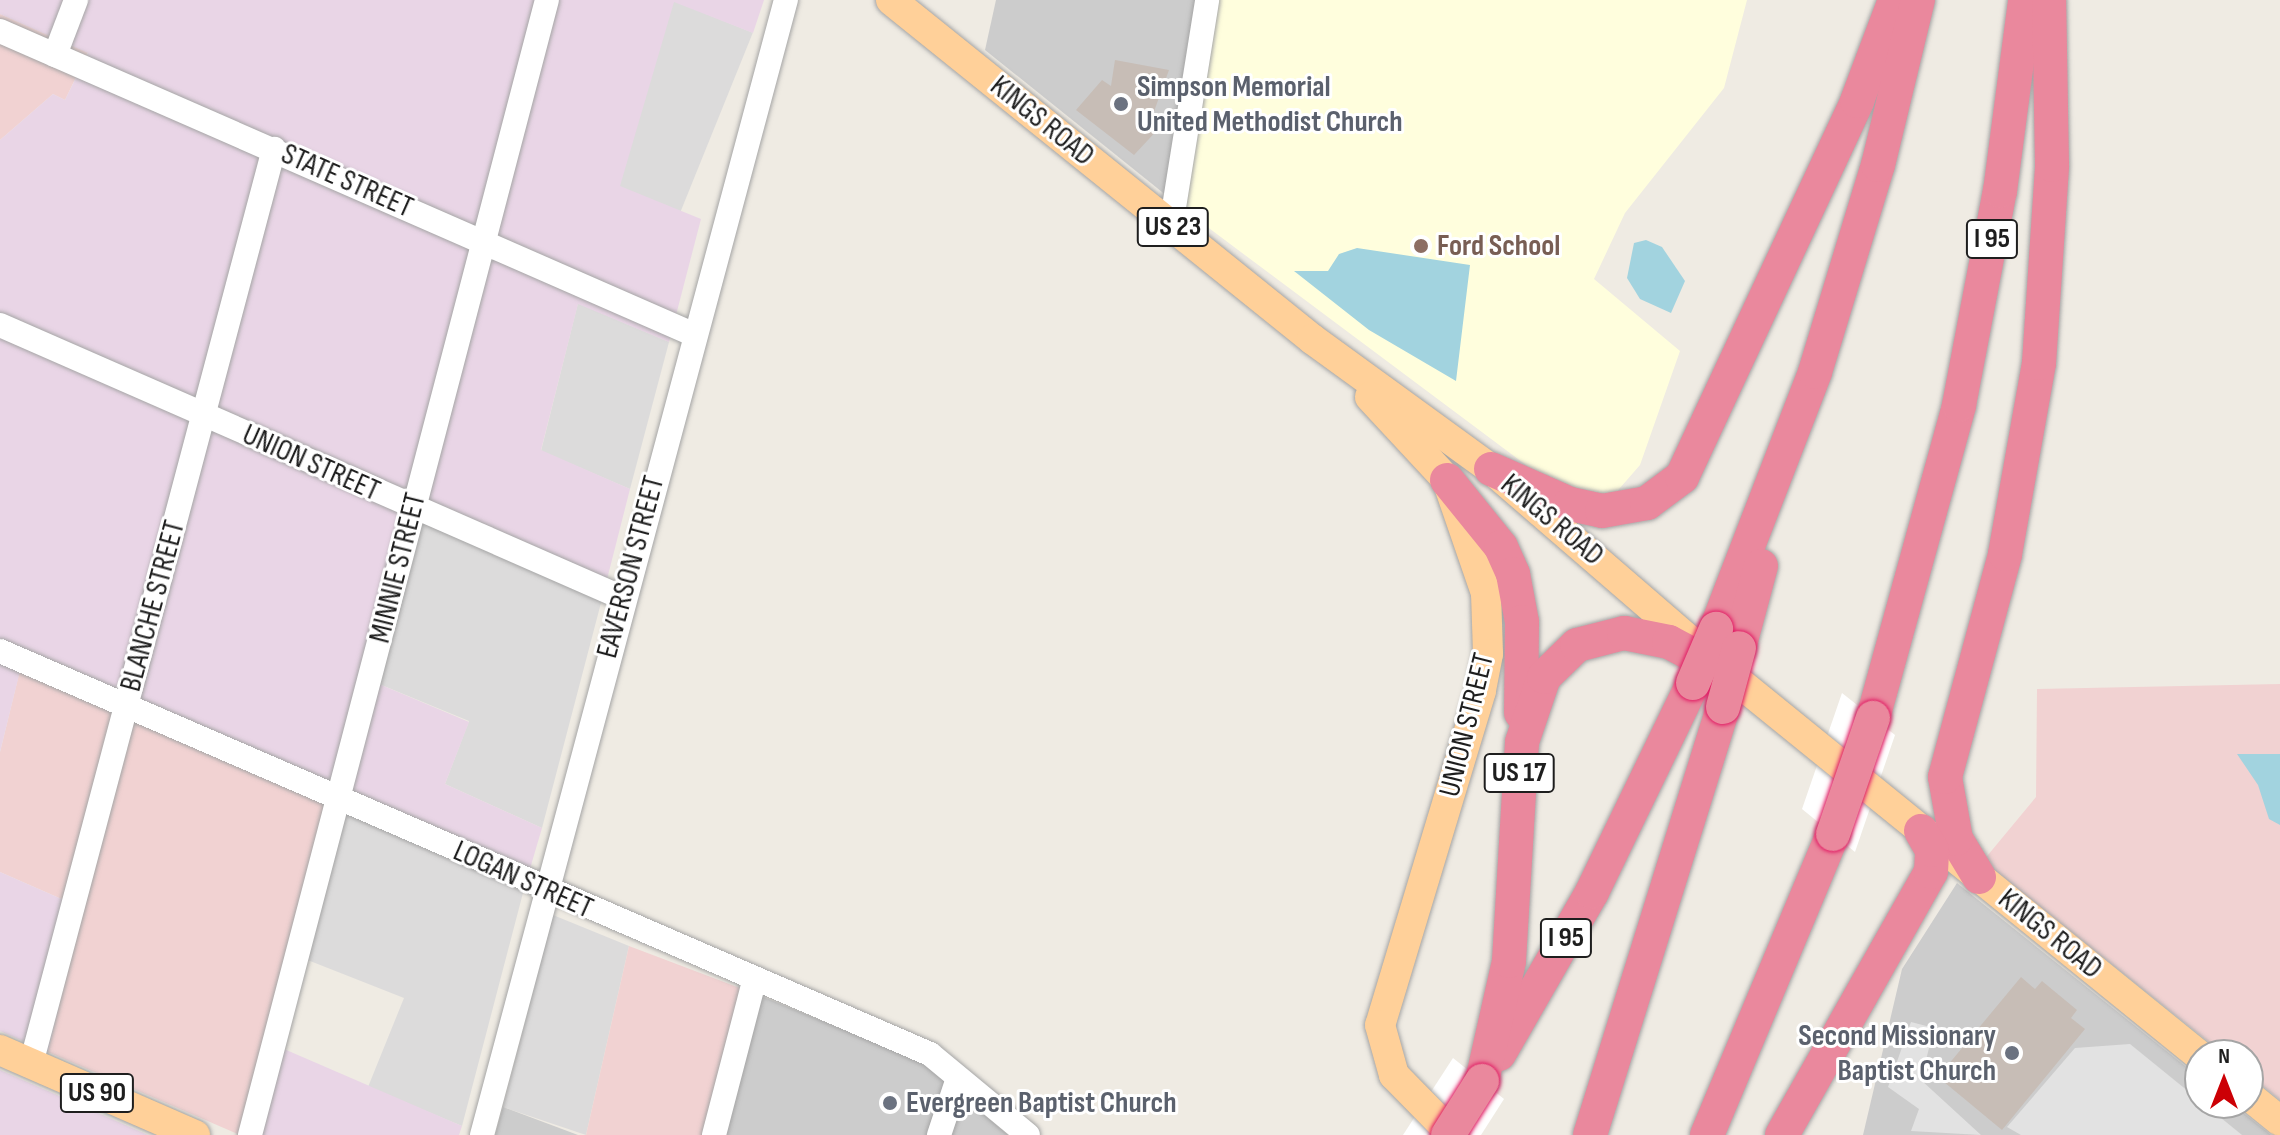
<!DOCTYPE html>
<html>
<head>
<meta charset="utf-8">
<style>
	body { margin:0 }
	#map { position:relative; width:2280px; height:1135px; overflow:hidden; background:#efebe3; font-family:"Sofia Sans Condensed",sans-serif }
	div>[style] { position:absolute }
	.residential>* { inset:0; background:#dcdbdb; transform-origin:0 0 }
	.commercial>* { inset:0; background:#f1d2d2 }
	.industrial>* { inset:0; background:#e9d5e6 }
	.education>* { inset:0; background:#fffedd }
	.religious>* { inset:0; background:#ccc }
	.parking>* { inset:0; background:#e2e2e2 }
	.water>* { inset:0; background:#a2d3df }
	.pier>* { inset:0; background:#fff }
	.building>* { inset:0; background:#c7bdb6 }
	.roads { filter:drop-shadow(0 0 2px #a5a5a5) drop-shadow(0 0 2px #a5a5a5) }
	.minor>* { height:24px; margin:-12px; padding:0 12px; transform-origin:12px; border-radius:12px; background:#fff }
	.major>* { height:30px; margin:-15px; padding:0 15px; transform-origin:15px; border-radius:15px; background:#ffd099 }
	.highway>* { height:34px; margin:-17px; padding:0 17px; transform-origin:17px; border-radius:17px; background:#ea889d }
	.bridges { filter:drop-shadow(0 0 2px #e11d65) drop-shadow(0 0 2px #e11d65) }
	.highway-bridge>* { height:34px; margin:-17px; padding:0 17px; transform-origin:17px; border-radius:17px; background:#ea889d }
	.dots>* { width:22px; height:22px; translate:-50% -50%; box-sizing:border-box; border:4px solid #fff; border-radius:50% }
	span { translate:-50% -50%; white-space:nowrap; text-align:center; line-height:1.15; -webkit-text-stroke:6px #fff; paint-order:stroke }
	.shield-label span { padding:2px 6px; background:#fff; border:2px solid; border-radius:6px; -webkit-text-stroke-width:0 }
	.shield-label { font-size:28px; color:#1e1e1e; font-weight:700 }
	.worship-label { font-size:30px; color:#5b616d; font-weight:700 }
	.left { translate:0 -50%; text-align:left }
	.right { translate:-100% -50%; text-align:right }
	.street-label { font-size:30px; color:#1e1e1e }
	.education-label { font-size:30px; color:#785e54; font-weight:700 }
	.north { position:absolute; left:2184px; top:1039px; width:80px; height:80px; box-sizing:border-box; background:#fff; border:2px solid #a5a5a5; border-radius:50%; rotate:0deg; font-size:22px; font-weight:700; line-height:32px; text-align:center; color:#1e1e1e }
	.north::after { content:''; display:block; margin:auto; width:28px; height:36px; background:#cc0005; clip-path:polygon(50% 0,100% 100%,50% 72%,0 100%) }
</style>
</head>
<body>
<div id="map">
	<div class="residential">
		<div style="left:674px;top:1px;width:85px;height:193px;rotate:22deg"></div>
		<div style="clip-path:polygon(578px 303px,669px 342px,630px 489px,541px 451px)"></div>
		<div style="clip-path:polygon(422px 523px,602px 599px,542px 828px,445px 784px,469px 721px,379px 684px)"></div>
		<div style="clip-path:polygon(344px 812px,524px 889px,462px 1126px,368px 1087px,404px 998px,305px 959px)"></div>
		<div style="clip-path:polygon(553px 915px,629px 946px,586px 1135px,503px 1107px)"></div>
	</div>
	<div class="commercial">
		<div style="clip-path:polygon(0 14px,88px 52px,65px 100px,53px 94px,0 140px)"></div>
		<div style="clip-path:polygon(20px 670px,344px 812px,240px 1135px,48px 1052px,82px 908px,0 872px,0 752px)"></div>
		<div style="clip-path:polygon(2280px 684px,2280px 1100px,2248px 1074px,2248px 1055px,2225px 1055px,1983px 861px,2036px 797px,2037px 689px)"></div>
		<div style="clip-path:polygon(629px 946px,761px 996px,723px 1135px,586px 1135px)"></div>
	</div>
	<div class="industrial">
		<div style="clip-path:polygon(0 0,764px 0,753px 33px,674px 2px,620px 186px,701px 219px,669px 342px,578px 304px,541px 450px,630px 489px,602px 599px,422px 523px,379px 684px,469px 722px,445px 784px,542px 828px,524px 889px,20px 671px,0 752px,0 140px,53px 94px,65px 100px,88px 53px,0 14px)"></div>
		<div style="clip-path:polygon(0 872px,82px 908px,48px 1052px,0 1031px)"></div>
		<div style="clip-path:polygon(284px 1049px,462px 1126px,459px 1135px,262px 1135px)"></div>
		<div style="clip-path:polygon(0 1070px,148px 1135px,0 1135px)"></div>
	</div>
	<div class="education">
		<div style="clip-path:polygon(1217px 0,1747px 0,1724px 88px,1625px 213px,1594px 279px,1680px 351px,1640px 465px,1606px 504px,1562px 492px,1182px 208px)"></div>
	</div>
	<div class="religious">
		<div style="clip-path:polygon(996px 0,1217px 0,1182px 208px,985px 50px)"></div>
		<div style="clip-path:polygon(1957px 883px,2200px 1078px,2200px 1103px,2231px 1103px,2271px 1135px,1863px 1135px,1902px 969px)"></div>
		<div style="clip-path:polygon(761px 996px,923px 1062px,1008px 1135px,723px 1135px)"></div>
		<div style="clip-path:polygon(503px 1107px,578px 1135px,495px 1135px)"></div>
	</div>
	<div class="parking">
		<div style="clip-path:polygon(1911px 1022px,1934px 1028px,1921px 1080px,1981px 1135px,1911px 1131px,1919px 1109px,1888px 1087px)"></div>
		<div style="clip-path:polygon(2130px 1044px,2242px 1135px,2021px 1135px,2007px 1127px,2075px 1048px)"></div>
	</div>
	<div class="water">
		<div style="clip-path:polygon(1646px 240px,1662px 247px,1685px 281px,1671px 313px,1640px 299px,1627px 278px,1634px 243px)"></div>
		<div style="clip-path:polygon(1357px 248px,1470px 265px,1456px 381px,1369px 330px,1294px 271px,1328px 271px,1339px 254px)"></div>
		<div style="clip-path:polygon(2237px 754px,2280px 754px,2280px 825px,2269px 819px,2258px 785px)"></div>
	</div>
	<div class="pier">
		<div style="clip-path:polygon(1842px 693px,1895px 735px,1855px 852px,1802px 809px)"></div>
		<div style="clip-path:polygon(1453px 1058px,1504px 1099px,1481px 1135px,1403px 1135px)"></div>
	</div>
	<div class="building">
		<div style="clip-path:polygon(1115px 60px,1169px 70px,1152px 117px,1162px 125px,1134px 155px,1076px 110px,1102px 80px,1111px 86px)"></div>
		<div style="clip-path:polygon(2021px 977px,2035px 989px,2042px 981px,2077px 1010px,2071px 1018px,2085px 1029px,2002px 1130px,1938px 1077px)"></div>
	</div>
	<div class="roads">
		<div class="minor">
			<div style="left:0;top:31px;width:756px;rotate:23.62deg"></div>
			<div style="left:55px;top:55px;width:59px;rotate:-69.1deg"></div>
			<div style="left:1171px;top:226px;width:229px;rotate:-80.9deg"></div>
			<div style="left:0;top:325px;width:680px;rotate:23.66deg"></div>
			<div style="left:0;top:651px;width:1014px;rotate:23.43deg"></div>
			<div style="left:930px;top:1054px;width:127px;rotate:39.6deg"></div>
			<div style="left:31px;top:1064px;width:947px;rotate:-75.13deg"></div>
			<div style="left:250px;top:1135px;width:1173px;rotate:-75.34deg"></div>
			<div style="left:482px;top:1135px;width:1175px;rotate:-75.01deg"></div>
			<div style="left:714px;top:1135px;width:159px;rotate:-75.4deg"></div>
			<div style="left:939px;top:1135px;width:57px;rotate:-71.6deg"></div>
		</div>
		<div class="major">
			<div style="left:891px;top:0;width:541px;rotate:38.84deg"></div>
			<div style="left:1312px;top:339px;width:221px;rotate:36deg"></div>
			<div style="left:1491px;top:469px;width:316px;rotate:40.8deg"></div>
			<div style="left:1730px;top:675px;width:605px;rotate:39.03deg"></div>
			<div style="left:1370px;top:397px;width:113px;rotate:47.1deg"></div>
			<div style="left:1447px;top:480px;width:120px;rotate:71deg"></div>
			<div style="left:1486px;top:593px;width:61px;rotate:88.1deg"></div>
			<div style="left:1488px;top:654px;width:38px;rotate:101deg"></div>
			<div style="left:1481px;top:691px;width:349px;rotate:106.8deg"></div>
			<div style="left:1380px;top:1025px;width:52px;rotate:74.4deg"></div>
			<div style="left:1394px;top:1075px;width:84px;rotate:45.5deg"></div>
			<div style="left:0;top:1050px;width:213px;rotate:23.6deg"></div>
			<div style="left:2248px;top:1095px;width:41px;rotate:39.1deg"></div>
		</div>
		<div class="highway">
			<div style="left:1491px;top:469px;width:86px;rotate:23.9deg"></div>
			<div style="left:1570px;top:504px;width:33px;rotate:12deg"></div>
			<div style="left:1602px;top:511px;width:46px;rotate:-10.1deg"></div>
			<div style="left:1647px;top:503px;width:44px;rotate:-36.6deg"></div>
			<div style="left:1682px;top:477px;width:415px;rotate:-65deg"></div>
			<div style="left:1857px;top:101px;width:108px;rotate:-69.4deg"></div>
			<div style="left:1447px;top:480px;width:86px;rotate:51.1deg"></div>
			<div style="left:1501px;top:547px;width:30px;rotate:66deg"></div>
			<div style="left:1513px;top:574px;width:49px;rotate:79.4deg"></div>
			<div style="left:1522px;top:622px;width:91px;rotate:90.6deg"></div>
			<div style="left:1716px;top:629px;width:275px;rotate:-68.9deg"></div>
			<div style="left:1815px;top:372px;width:216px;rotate:-73.1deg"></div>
			<div style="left:1878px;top:165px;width:170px;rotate:-76.4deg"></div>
			<div style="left:1739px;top:648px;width:85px;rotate:-75deg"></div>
			<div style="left:1873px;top:718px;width:325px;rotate:-74.6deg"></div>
			<div style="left:1959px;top:405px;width:218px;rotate:-79.2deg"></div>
			<div style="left:2000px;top:191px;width:193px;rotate:-82.5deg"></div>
			<div style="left:1979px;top:877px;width:44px;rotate:-121.2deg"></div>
			<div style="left:1956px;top:839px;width:63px;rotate:-100.1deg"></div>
			<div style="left:1945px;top:777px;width:231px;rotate:-74.9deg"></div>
			<div style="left:2005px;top:554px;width:194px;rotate:-79.9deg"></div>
			<div style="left:2039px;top:363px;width:198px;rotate:-86.2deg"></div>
			<div style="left:2052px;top:165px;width:165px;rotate:-91deg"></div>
			<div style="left:1499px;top:1054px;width:187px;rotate:-60.1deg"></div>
			<div style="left:1592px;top:892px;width:232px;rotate:-64.2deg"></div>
			<div style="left:1482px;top:1081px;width:123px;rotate:-77.3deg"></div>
			<div style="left:1509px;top:961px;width:219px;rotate:-86.6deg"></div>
			<div style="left:1522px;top:742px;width:69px;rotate:-71.3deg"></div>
			<div style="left:1544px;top:677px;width:46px;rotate:-44.1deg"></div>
			<div style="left:1577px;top:645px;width:49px;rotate:-14.3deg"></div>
			<div style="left:1624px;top:633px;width:46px;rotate:11.3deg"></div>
			<div style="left:1669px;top:642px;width:66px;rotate:28.1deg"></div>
			<div style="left:1590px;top:1135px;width:448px;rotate:-72.7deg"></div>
			<div style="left:1707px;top:1135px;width:326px;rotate:-67.3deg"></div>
			<div style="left:1782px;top:1135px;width:302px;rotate:-60.5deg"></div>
			<div style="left:1931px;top:872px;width:22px;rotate:-87deg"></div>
			<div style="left:1932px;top:850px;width:22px;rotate:-120deg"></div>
		</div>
	</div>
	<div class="bridges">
		<div class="highway-bridge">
			<div style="left:1693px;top:683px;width:59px;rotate:-66.9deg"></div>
			<div style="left:1723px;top:707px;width:61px;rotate:-74.8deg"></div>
			<div style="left:1833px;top:834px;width:123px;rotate:-71deg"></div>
			<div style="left:1448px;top:1135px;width:64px;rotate:-57.8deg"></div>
		</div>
	</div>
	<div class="dots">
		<div style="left:1121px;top:104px;background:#6b7280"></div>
		<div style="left:1421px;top:246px;background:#8d6e63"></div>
		<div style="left:2012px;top:1053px;background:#6b7280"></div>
		<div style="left:890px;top:1103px;background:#6b7280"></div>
	</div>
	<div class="shield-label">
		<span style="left:1173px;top:227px">US 23</span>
		<span style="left:1992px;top:239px">I 95</span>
		<span style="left:1519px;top:773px">US 17</span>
		<span style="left:1566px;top:938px">I 95</span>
		<span style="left:97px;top:1093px">US 90</span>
	</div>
	<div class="worship-label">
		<span class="left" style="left:1137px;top:104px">Simpson Memorial<br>United Methodist Church</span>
		<span class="right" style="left:1996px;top:1053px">Second Missionary<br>Baptist Church</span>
		<span class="left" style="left:906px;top:1103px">Evergreen Baptist Church</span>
	</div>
	<div class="street-label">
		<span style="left:1042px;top:121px;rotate:39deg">KINGS ROAD</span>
		<span style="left:347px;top:181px;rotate:24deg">STATE STREET</span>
		<span style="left:311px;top:463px;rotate:24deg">UNION STREET</span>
		<span style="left:1552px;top:520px;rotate:40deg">KINGS ROAD</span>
		<span style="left:631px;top:567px;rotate:-75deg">EAVERSON STREET</span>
		<span style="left:398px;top:568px;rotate:-76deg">MINNIE STREET</span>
		<span style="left:153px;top:606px;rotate:-75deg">BLANCHE STREET</span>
		<span style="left:1467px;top:725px;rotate:-76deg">UNION STREET</span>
		<span style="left:523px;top:880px;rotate:24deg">LOGAN STREET</span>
		<span style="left:2050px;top:934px;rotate:39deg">KINGS ROAD</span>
	</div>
	<div class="education-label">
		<span class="left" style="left:1437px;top:246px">Ford School</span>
	</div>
	<div class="north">N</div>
</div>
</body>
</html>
